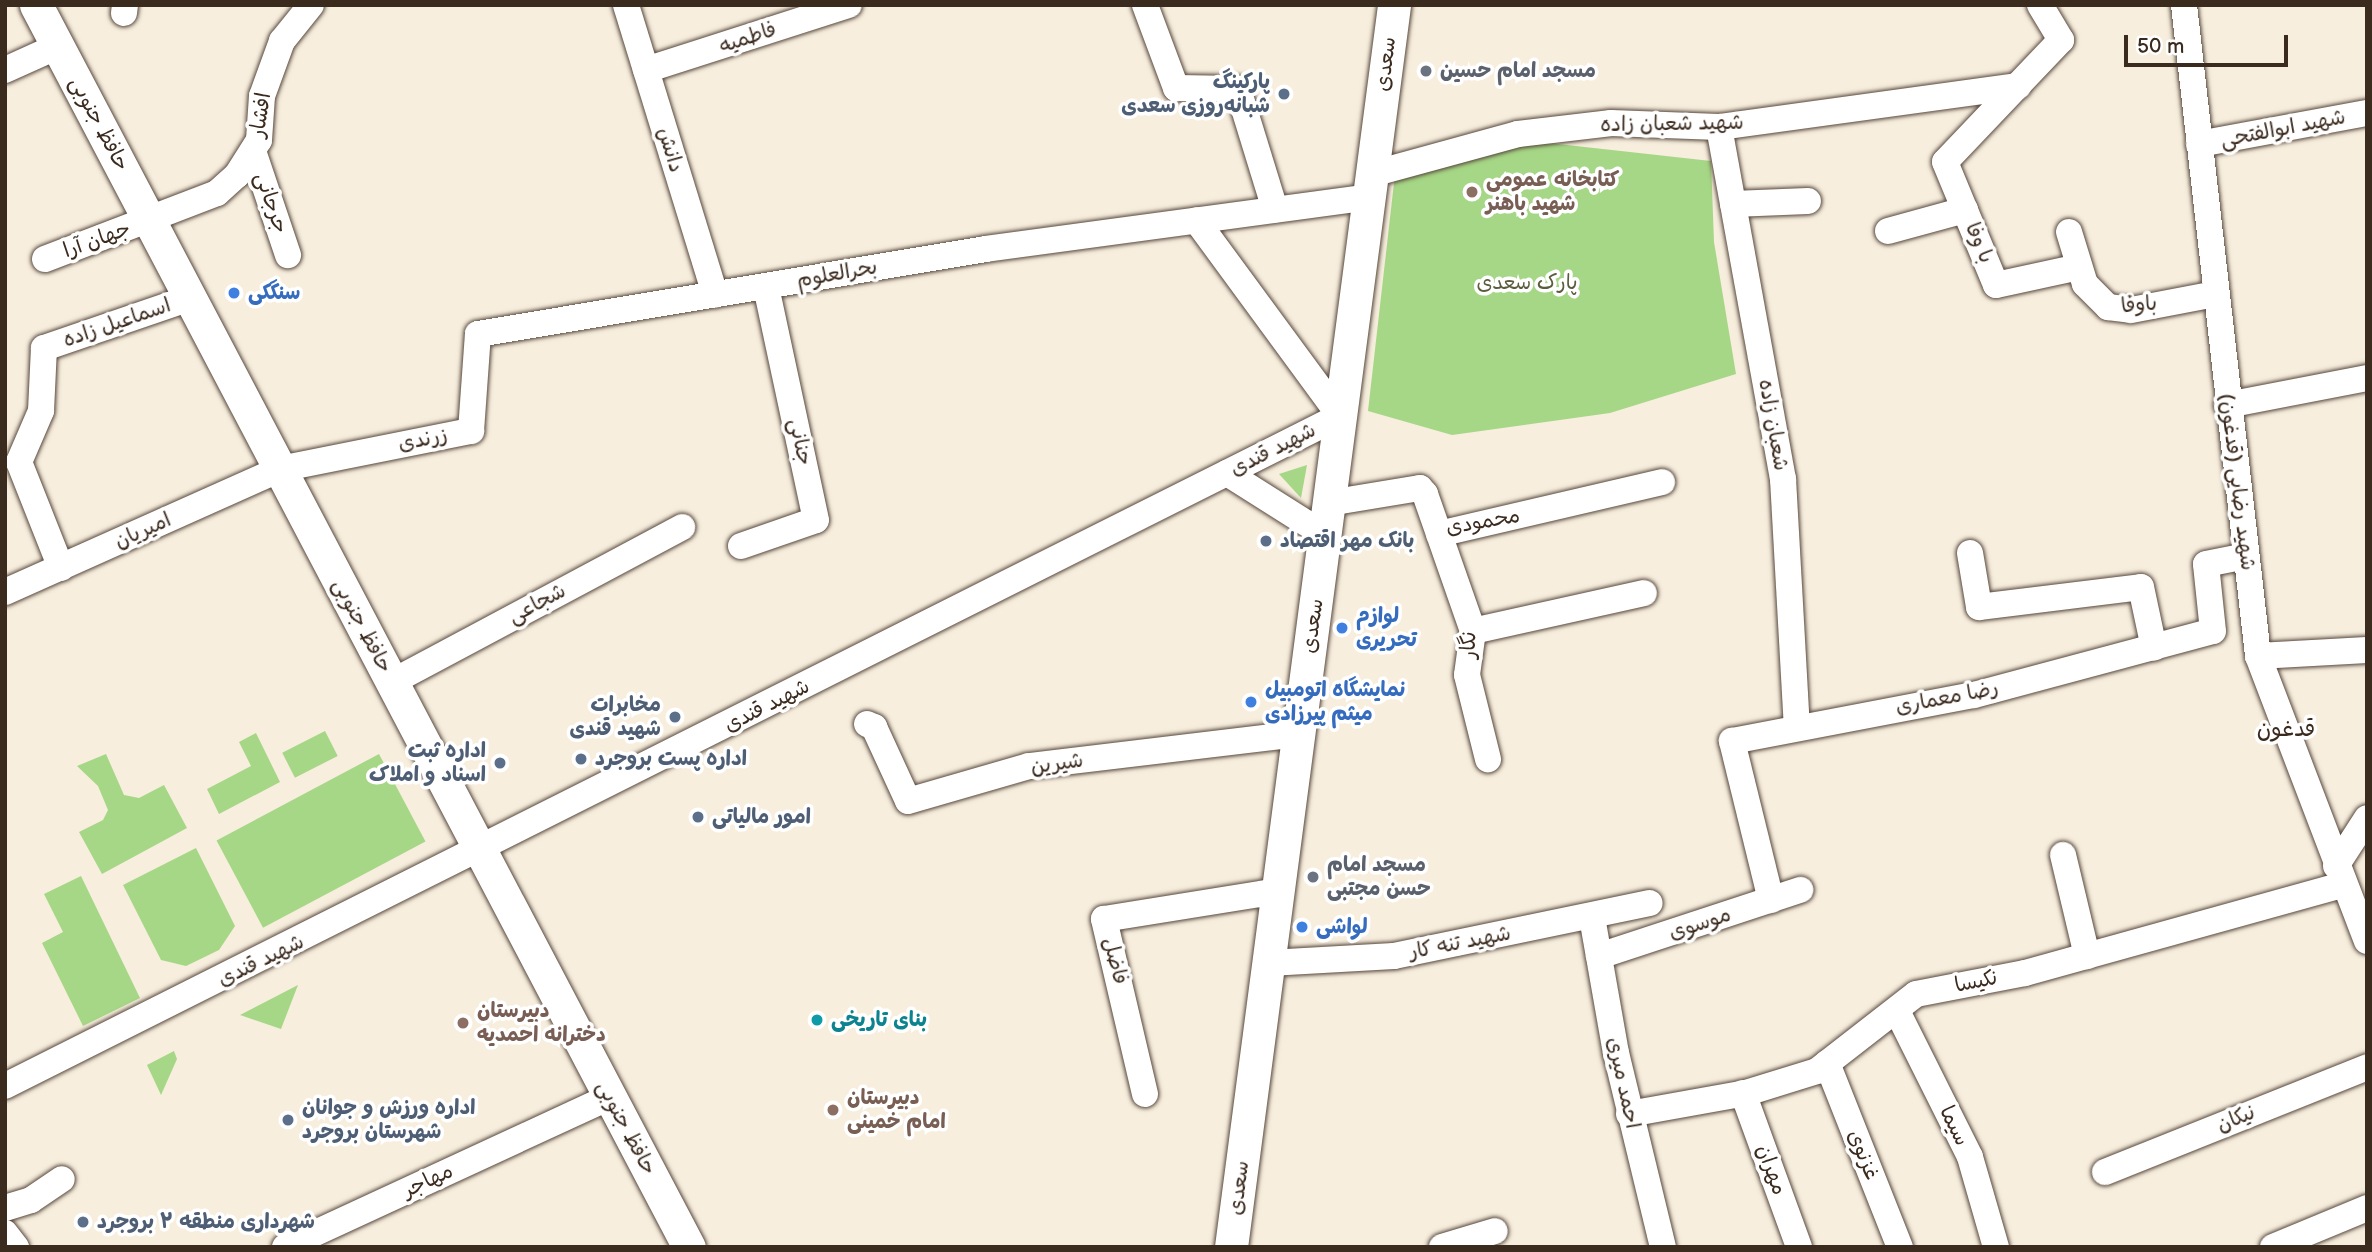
<!DOCTYPE html>
<html>
<head>
<meta charset="utf-8">
<style>
	body { margin:0 }
	#map { position:relative; width:2372px; height:1252px; overflow:hidden; background:#f7eede; font-family:"Balsamiq Sans","Playpen Sans Arabic",sans-serif }
	div>[style] { position:absolute }
	.green>* { inset:0; background:#a6d786; transform-origin:0 0 }
	.roads { filter:drop-shadow(0 0 2px #57473b) drop-shadow(0 0 2px #57473b) }
	.minor>* { height:26px; margin:-13px; padding:0 13px; transform-origin:13px; border-radius:13px; background:#fff }
	.major>* { height:33px; margin:-16.5px; padding:0 16.5px; transform-origin:16.5px; border-radius:16.5px; background:#fff }
	.dots>* { width:19px; height:19px; translate:-50% -50%; box-sizing:border-box; border:4px solid #fff; border-radius:50% }
	span { translate:-50% -50%; white-space:nowrap; text-align:center; line-height:1.15; -webkit-text-stroke:7px #fff; paint-order:stroke }
	.street-label { font-size:21px; color:#3b2a1e }
	.worship-label { font-size:21px; color:#5b616d; font-weight:700 }
	.left { translate:0 -50%; text-align:left }
	.service-label { font-size:21px; color:#4e5e75; font-weight:700 }
	.right { translate:-100% -50%; text-align:right }
	.education-label { font-size:21px; color:#785e54; font-weight:700 }
	.park-label { font-size:21px; color:#5b5e3d }
	.shop-label { font-size:21px; color:#366cbe; font-weight:700 }
	.culture-label { font-size:21px; color:#0d838f; font-weight:700 }
	.neighbourhood-label { font-size:23px; color:#3b2a1e }
	.frame { position:absolute; inset:0; border:7px solid #3b2a1e; pointer-events:none }
	.scale { position:absolute; left:2124px; top:35px; width:164px; height:32px; box-sizing:border-box; border:4px solid #3b2a1e; border-top:0; padding-left:9px; font-size:21px; line-height:24px; white-space:nowrap; color:#3b2a1e; -webkit-text-stroke:5px #fff; paint-order:stroke }
</style>
</head>
<body>
<div id="map">
	<div class="green">
		<div style="clip-path:polygon(1521px 140px,1711px 161px,1714px 242px,1736px 374px,1610px 413px,1452px 435px,1368px 411px,1395px 174px)"></div>
		<div style="clip-path:polygon(1307px 465px,1301px 498px,1279px 474px)"></div>
		<div style="left:325px;top:731px;width:28px;height:48px;rotate:63deg"></div>
		<div style="clip-path:polygon(256px 733px,280px 782px,219px 814px,207px 789px,251px 766px,239px 742px)"></div>
		<div style="clip-path:polygon(106px 754px,124px 795px,139px 798px,164px 785px,187px 828px,102px 874px,79px 832px,103px 820px,108px 810px,98px 786px,77px 766px)"></div>
		<div style="left:379px;top:754px;width:99px;height:184px;rotate:62deg"></div>
		<div style="clip-path:polygon(196px 848px,235px 926px,219px 950px,186px 966px,161px 960px,123px 885px)"></div>
		<div style="clip-path:polygon(81px 876px,140px 998px,83px 1026px,42px 943px,63px 932px,44px 894px)"></div>
		<div style="clip-path:polygon(298px 985px,281px 1029px,240px 1015px)"></div>
		<div style="clip-path:polygon(174px 1051px,177px 1059px,161px 1095px,147px 1065px)"></div>
	</div>
	<div class="roads">
		<div class="minor">
			<div style="left:626px;top:5px;width:303px;rotate:72.9deg"></div>
			<div style="left:1145px;top:5px;width:89px;rotate:69.5deg"></div>
			<div style="left:1176px;top:88px;width:62px;rotate:0.9deg"></div>
			<div style="left:1238px;top:89px;width:126px;rotate:72.9deg"></div>
			<div style="left:2040px;top:5px;width:41px;rotate:59deg"></div>
			<div style="left:2061px;top:40px;width:168px;rotate:133.6deg"></div>
			<div style="left:1945px;top:162px;width:133px;rotate:67.5deg"></div>
			<div style="left:1996px;top:285px;width:85px;rotate:-12.2deg"></div>
			<div style="left:2184px;top:5px;width:655px;rotate:83.51deg"></div>
			<div style="left:2258px;top:656px;width:305px;rotate:69.1deg"></div>
			<div style="left:124px;top:13px;width:8px;rotate:-83deg"></div>
			<div style="left:5px;top:70px;width:58px;rotate:-24.4deg"></div>
			<div style="left:646px;top:70px;width:213px;rotate:-17.8deg"></div>
			<div style="left:1719px;top:127px;width:358px;rotate:79.7deg"></div>
			<div style="left:1783px;top:479px;width:248px;rotate:86.8deg"></div>
			<div style="left:2199px;top:144px;width:171px;rotate:-10.5deg"></div>
			<div style="left:253px;top:151px;width:110px;rotate:71.4deg"></div>
			<div style="left:1372px;top:174px;width:151px;rotate:-15.3deg"></div>
			<div style="left:1518px;top:134px;width:94px;rotate:-6.7deg"></div>
			<div style="left:1611px;top:123px;width:108px;rotate:2.1deg"></div>
			<div style="left:1719px;top:127px;width:302px;rotate:-7.8deg"></div>
			<div style="left:1733px;top:204px;width:75px;rotate:-2.3deg"></div>
			<div style="left:1888px;top:231px;width:80px;rotate:-15.3deg"></div>
			<div style="left:2069px;top:232px;width:54px;rotate:72.9deg"></div>
			<div style="left:2085px;top:284px;width:33px;rotate:45deg"></div>
			<div style="left:2108px;top:307px;width:23px;rotate:7deg"></div>
			<div style="left:2131px;top:310px;width:86px;rotate:-10.8deg"></div>
			<div style="left:45px;top:259px;width:184px;rotate:-21deg"></div>
			<div style="left:217px;top:193px;width:27px;rotate:-42deg"></div>
			<div style="left:237px;top:175px;width:41px;rotate:-57.8deg"></div>
			<div style="left:259px;top:140px;width:44px;rotate:-86.1deg"></div>
			<div style="left:262px;top:96px;width:59px;rotate:-70deg"></div>
			<div style="left:282px;top:41px;width:46px;rotate:-51.1deg"></div>
			<div style="left:2227px;top:405px;width:143px;rotate:-10.9deg"></div>
			<div style="left:1227px;top:473px;width:116px;rotate:32.3deg"></div>
			<div style="left:1329px;top:503px;width:92px;rotate:-9.4deg"></div>
			<div style="left:1420px;top:488px;width:8px;rotate:50deg"></div>
			<div style="left:1425px;top:494px;width:145px;rotate:70.7deg"></div>
			<div style="left:1473px;top:631px;width:44px;rotate:97.8deg"></div>
			<div style="left:1467px;top:675px;width:87px;rotate:76deg"></div>
			<div style="left:1439px;top:534px;width:229px;rotate:-13.1deg"></div>
			<div style="left:741px;top:546px;width:79px;rotate:-19.1deg"></div>
			<div style="left:816px;top:520px;width:239px;rotate:-102.1deg"></div>
			<div style="left:1970px;top:553px;width:55px;rotate:80.5deg"></div>
			<div style="left:1979px;top:607px;width:163px;rotate:-7deg"></div>
			<div style="left:2141px;top:587px;width:62px;rotate:78deg"></div>
			<div style="left:61px;top:568px;width:114px;rotate:-111.6deg"></div>
			<div style="left:19px;top:462px;width:56px;rotate:-66.7deg"></div>
			<div style="left:41px;top:411px;width:63px;rotate:-87.3deg"></div>
			<div style="left:44px;top:348px;width:154px;rotate:-18.9deg"></div>
			<div style="left:5px;top:592px;width:301px;rotate:-24.1deg"></div>
			<div style="left:280px;top:469px;width:195px;rotate:-11.3deg"></div>
			<div style="left:471px;top:431px;width:97px;rotate:-85.9deg"></div>
			<div style="left:478px;top:334px;width:515px;rotate:-9.5deg"></div>
			<div style="left:986px;top:249px;width:387px;rotate:-7.7deg"></div>
			<div style="left:1473px;top:631px;width:175px;rotate:-12.5deg"></div>
			<div style="left:2258px;top:656px;width:109px;rotate:-3.2deg"></div>
			<div style="left:392px;top:682px;width:329px;rotate:-28.1deg"></div>
			<div style="left:867px;top:724px;width:8px;rotate:23deg"></div>
			<div style="left:874px;top:727px;width:81px;rotate:65.3deg"></div>
			<div style="left:908px;top:801px;width:126px;rotate:-16.1deg"></div>
			<div style="left:1029px;top:766px;width:272px;rotate:-6.8deg"></div>
			<div style="left:2063px;top:855px;width:104px;rotate:76.6deg"></div>
			<div style="left:2336px;top:866px;width:57px;rotate:-57.1deg"></div>
			<div style="left:1771px;top:900px;width:164px;rotate:-103.8deg"></div>
			<div style="left:1732px;top:741px;width:246px;rotate:-10.8deg"></div>
			<div style="left:1974px;top:695px;width:247px;rotate:-15deg"></div>
			<div style="left:2213px;top:631px;width:67px;rotate:-96deg"></div>
			<div style="left:2206px;top:564px;width:41px;rotate:-11.3deg"></div>
			<div style="left:1592px;top:917px;width:138px;rotate:80deg"></div>
			<div style="left:1616px;top:1053px;width:200px;rotate:76.4deg"></div>
			<div style="left:1599px;top:956px;width:212px;rotate:-18.2deg"></div>
			<div style="left:1269px;top:963px;width:125px;rotate:-3.2deg"></div>
			<div style="left:1394px;top:956px;width:261px;rotate:-11.7deg"></div>
			<div style="left:1897px;top:1011px;width:163px;rotate:63.4deg"></div>
			<div style="left:1970px;top:1157px;width:94px;rotate:73.9deg"></div>
			<div style="left:1827px;top:1063px;width:198px;rotate:68.4deg"></div>
			<div style="left:5px;top:1086px;width:1494px;rotate:-26.65deg"></div>
			<div style="left:1340px;top:416px;width:243px;rotate:-126.3deg"></div>
			<div style="left:1743px;top:1093px;width:164px;rotate:70deg"></div>
			<div style="left:1145px;top:1094px;width:180px;rotate:-103.2deg"></div>
			<div style="left:1104px;top:919px;width:176px;rotate:-9.1deg"></div>
			<div style="left:1629px;top:1114px;width:119px;rotate:-10.2deg"></div>
			<div style="left:1746px;top:1093px;width:74px;rotate:-17.2deg"></div>
			<div style="left:1817px;top:1071px;width:125px;rotate:-37.9deg"></div>
			<div style="left:1916px;top:994px;width:111px;rotate:-10.9deg"></div>
			<div style="left:2025px;top:973px;width:330px;rotate:-15.5deg"></div>
			<div style="left:2105px;top:1172px;width:282px;rotate:-21.8deg"></div>
			<div style="left:5px;top:1208px;width:27px;rotate:-17deg"></div>
			<div style="left:31px;top:1200px;width:37px;rotate:-34deg"></div>
			<div style="left:5px;top:1233px;width:18px;rotate:52deg"></div>
			<div style="left:285px;top:1247px;width:358px;rotate:-24.8deg"></div>
			<div style="left:1442px;top:1247px;width:55px;rotate:-16.8deg"></div>
			<div style="left:2273px;top:1247px;width:102px;rotate:-22.5deg"></div>
		</div>
		<div class="major">
			<div style="left:36px;top:5px;width:1403px;rotate:62.27deg"></div>
			<div style="left:1231px;top:1247px;width:1253px;rotate:-82.52deg"></div>
		</div>
	</div>
	<div class="dots">
		<div style="left:1426px;top:71px;background:#6b7280"></div>
		<div style="left:1284px;top:94px;background:#5c6f8a"></div>
		<div style="left:1472px;top:192px;background:#8d6e63"></div>
		<div style="left:234px;top:293px;background:#3f7fe0"></div>
		<div style="left:1266px;top:541px;background:#5c6f8a"></div>
		<div style="left:1342px;top:628px;background:#3f7fe0"></div>
		<div style="left:1251px;top:702px;background:#3f7fe0"></div>
		<div style="left:675px;top:717px;background:#5c6f8a"></div>
		<div style="left:581px;top:759px;background:#5c6f8a"></div>
		<div style="left:500px;top:763px;background:#5c6f8a"></div>
		<div style="left:698px;top:817px;background:#5c6f8a"></div>
		<div style="left:1313px;top:877px;background:#6b7280"></div>
		<div style="left:1302px;top:927px;background:#3f7fe0"></div>
		<div style="left:817px;top:1020px;background:#0f9aa8"></div>
		<div style="left:463px;top:1023px;background:#8d6e63"></div>
		<div style="left:833px;top:1110px;background:#8d6e63"></div>
		<div style="left:288px;top:1120px;background:#5c6f8a"></div>
		<div style="left:83px;top:1222px;background:#5c6f8a"></div>
	</div>
	<div class="street-label">
		<span style="left:748px;top:38px;rotate:-18deg">فاطمیه</span>
		<span style="left:1386px;top:64px;rotate:-83deg">سعدی</span>
		<span style="left:261px;top:115px;rotate:-81deg">افشار</span>
		<span style="left:99px;top:124px;rotate:62deg">حافظ جنوبی</span>
		<span style="left:1672px;top:124px;rotate:-1deg">شهید شعبان زاده</span>
		<span style="left:2283px;top:129px;rotate:-11deg">شهید ابوالفتحی</span>
		<span style="left:670px;top:150px;rotate:73deg">دانش</span>
		<span style="left:271px;top:203px;rotate:71deg">جرجانی</span>
		<span style="left:97px;top:240px;rotate:-20deg">جهان آرا</span>
		<span style="left:1979px;top:243px;rotate:67deg">با وفا</span>
		<span style="left:837px;top:274px;rotate:-10deg">بحرالعلوم</span>
		<span style="left:2139px;top:305px;rotate:-5deg">باوفا</span>
		<span style="left:117px;top:323px;rotate:-19deg">اسماعیل زاده</span>
		<span style="left:1773px;top:425px;rotate:80deg">شعبان زاده</span>
		<span style="left:423px;top:440px;rotate:-11deg">زرندی</span>
		<span style="left:800px;top:442px;rotate:78deg">جنانی</span>
		<span style="left:1273px;top:450px;rotate:-27deg">شهید قندی</span>
		<span style="left:2237px;top:482px;rotate:83deg">(قدغون) شهید رضایی</span>
		<span style="left:1483px;top:522px;rotate:-10deg">محمودی</span>
		<span style="left:143px;top:531px;rotate:-24deg">امیریان</span>
		<span style="left:537px;top:604px;rotate:-28deg">شجاعی</span>
		<span style="left:362px;top:626px;rotate:62deg">حافظ جنوبی</span>
		<span style="left:1313px;top:626px;rotate:-82deg">سعدی</span>
		<span style="left:1469px;top:645px;rotate:-88deg">نگار</span>
		<span style="left:1947px;top:698px;rotate:-11deg">رضا معماری</span>
		<span style="left:767px;top:706px;rotate:-27deg">شهید قندی</span>
		<span style="left:1057px;top:764px;rotate:-8deg">شیرین</span>
		<span style="left:1700px;top:924px;rotate:-18deg">موسوی</span>
		<span style="left:1460px;top:943px;rotate:-11deg">شهید تنه کار</span>
		<span style="left:261px;top:961px;rotate:-26deg">شهید قندی</span>
		<span style="left:1115px;top:961px;rotate:76deg">فاضل</span>
		<span style="left:1976px;top:982px;rotate:-11deg">نکیسا</span>
		<span style="left:1623px;top:1083px;rotate:78deg">احمد میری</span>
		<span style="left:2236px;top:1119px;rotate:-22deg">نیکان</span>
		<span style="left:1954px;top:1126px;rotate:64deg">سیما</span>
		<span style="left:626px;top:1128px;rotate:62deg">حافظ جنوبی</span>
		<span style="left:1863px;top:1155px;rotate:68deg">غزنوی</span>
		<span style="left:1771px;top:1170px;rotate:70deg">مهران</span>
		<span style="left:428px;top:1181px;rotate:-25deg">مهاجر</span>
		<span style="left:1239px;top:1188px;rotate:-83deg">سعدی</span>
	</div>
	<div class="worship-label">
		<span class="left" style="left:1440px;top:71px">مسجد امام حسین</span>
		<span class="left" style="left:1327px;top:877px">مسجد امام<br>حسن مجتبی</span>
	</div>
	<div class="service-label">
		<span class="right" style="left:1270px;top:94px">پارکینگ<br>شبانه‌روزی سعدی</span>
		<span class="left" style="left:1280px;top:541px">بانک مهر اقتصاد</span>
		<span class="right" style="left:661px;top:717px">مخابرات<br>شهید قندی</span>
		<span class="right" style="left:486px;top:763px">اداره ثبت<br>اسناد و املاک</span>
		<span class="left" style="left:595px;top:759px">اداره پست بروجرد</span>
		<span class="left" style="left:712px;top:817px">امور مالیاتی</span>
		<span class="left" style="left:302px;top:1120px">اداره ورزش و جوانان<br>شهرستان بروجرد</span>
		<span class="left" style="left:97px;top:1222px">شهرداری منطقه ۲ بروجرد</span>
	</div>
	<div class="education-label">
		<span class="left" style="left:1486px;top:192px">کتابخانه عمومی<br>شهید باهنر</span>
		<span class="left" style="left:477px;top:1023px">دبیرستان<br>دخترانه احمدیه</span>
		<span class="left" style="left:847px;top:1110px">دبیرستان<br>امام خمینی</span>
	</div>
	<div class="park-label">
		<span style="left:1527px;top:283px">پارک سعدی</span>
	</div>
	<div class="shop-label">
		<span class="left" style="left:248px;top:293px">سنگکی</span>
		<span class="left" style="left:1356px;top:628px">لوازم<br>تحریری</span>
		<span class="left" style="left:1265px;top:702px">نمایشگاه اتومبیل<br>میثم پیرزادی</span>
		<span class="left" style="left:1316px;top:927px">لواشی</span>
	</div>
	<div class="culture-label">
		<span class="left" style="left:831px;top:1020px">بنای تاریخی</span>
	</div>
	<div class="neighbourhood-label">
		<span style="left:2286px;top:729px">قدغون</span>
	</div>
	<div class="frame"></div>
	<div class="scale">50 m</div>
</div>
</body>
</html>
